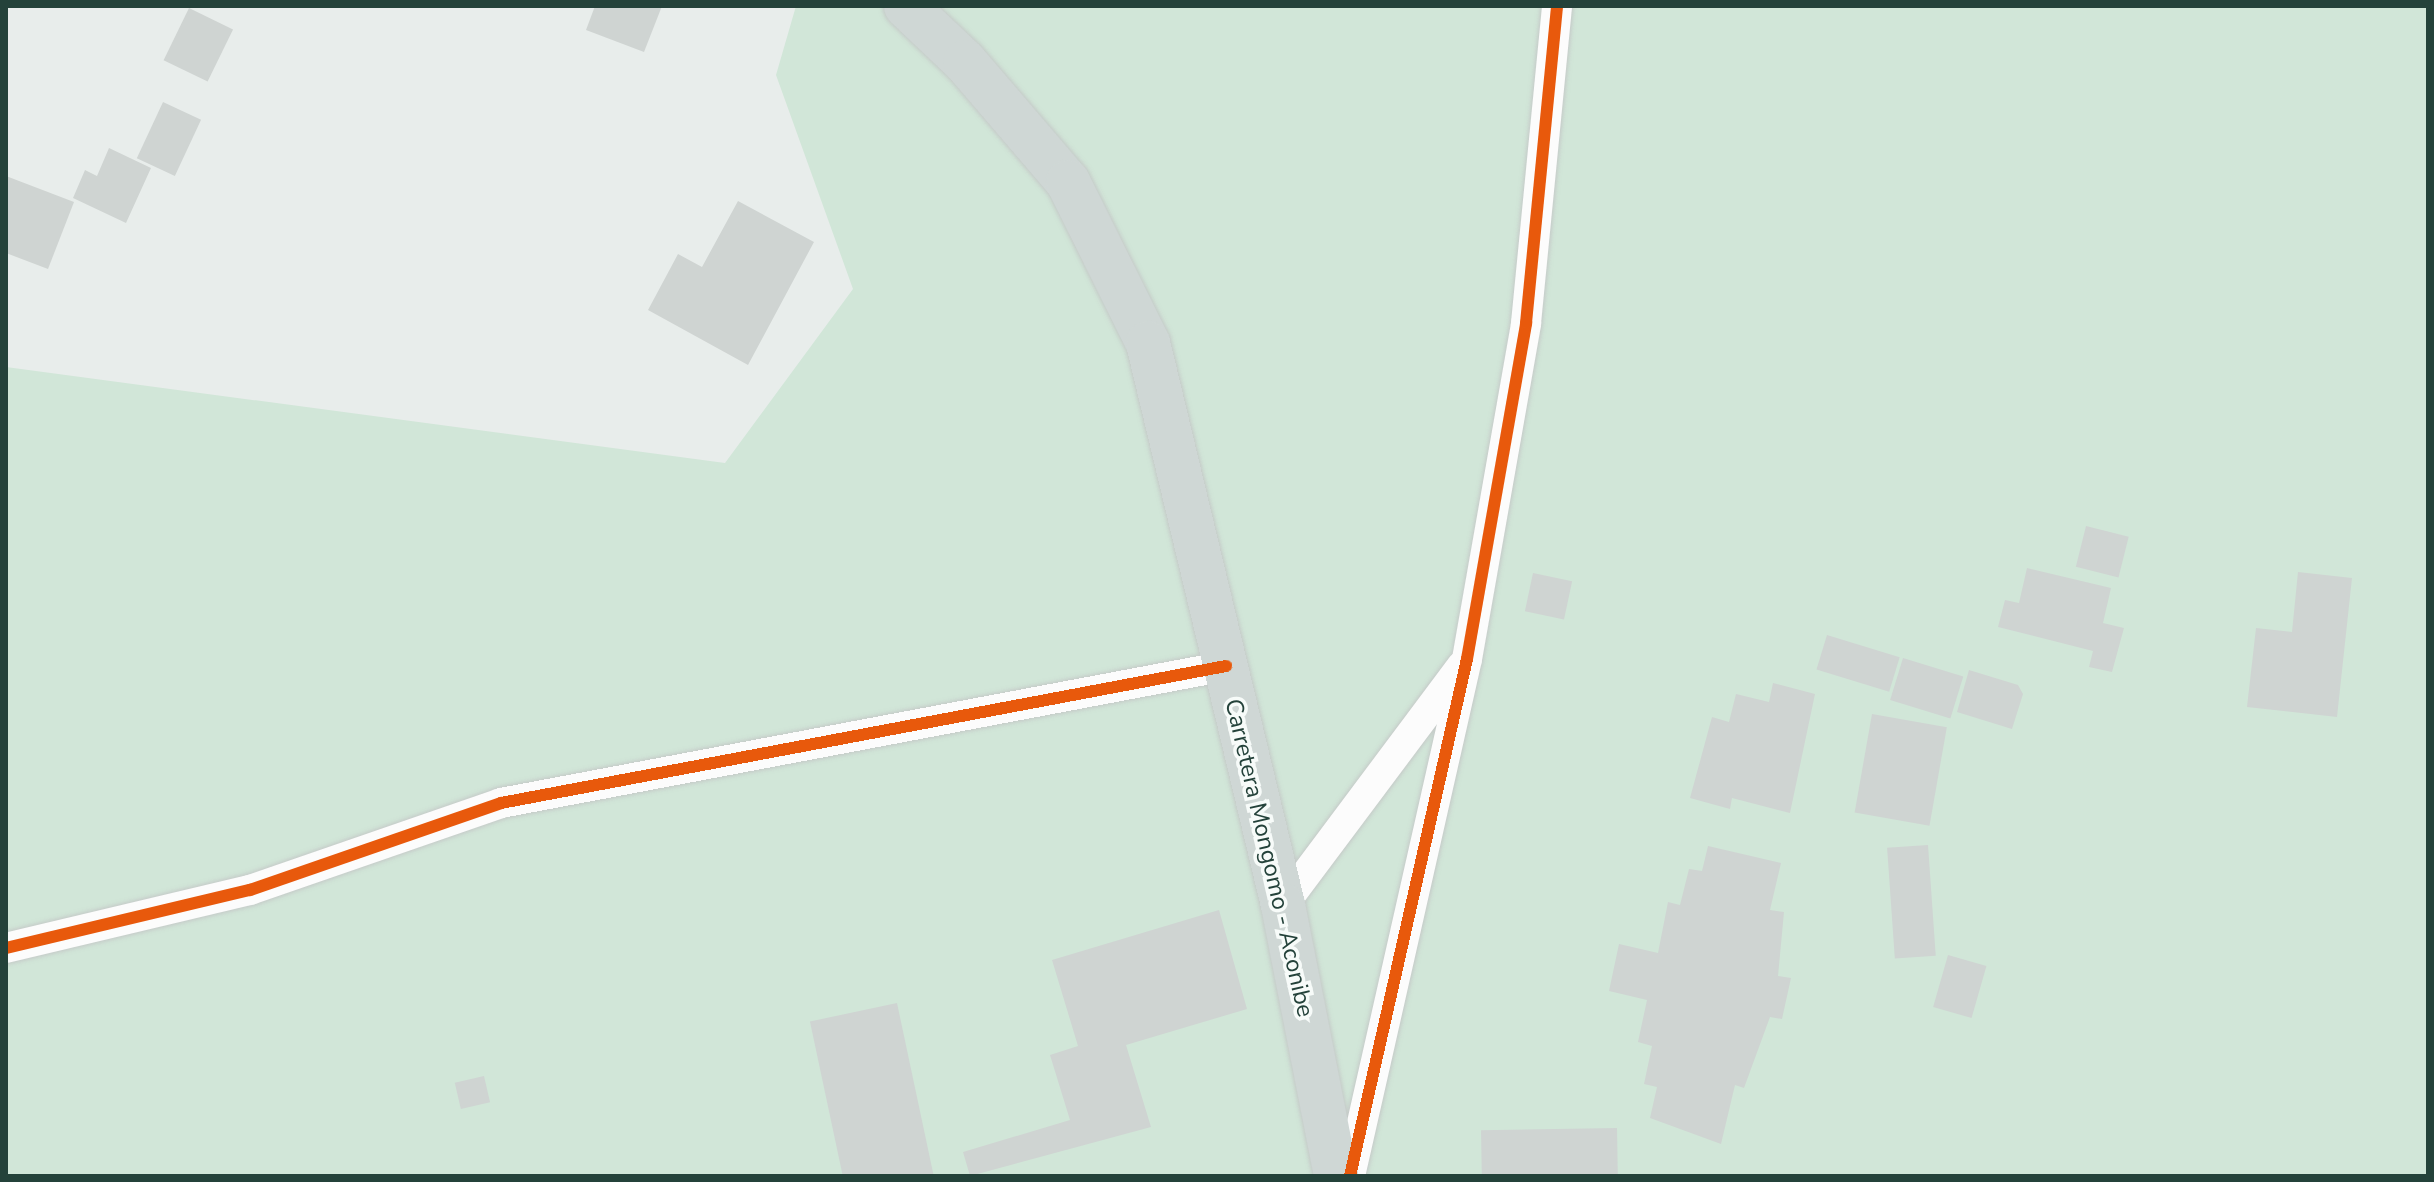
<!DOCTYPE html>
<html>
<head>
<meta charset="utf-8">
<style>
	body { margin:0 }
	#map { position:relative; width:2434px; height:1182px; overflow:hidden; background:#e8edeb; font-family:"Nunito Sans",sans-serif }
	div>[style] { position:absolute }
	.green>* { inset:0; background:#d1e6d8 }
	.building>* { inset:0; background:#cfd4d2; transform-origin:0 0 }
	.roads { filter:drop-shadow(0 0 2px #c5cac8) drop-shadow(0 0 2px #c5cac8) }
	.minor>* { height:30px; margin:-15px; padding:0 15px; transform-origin:15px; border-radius:15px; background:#fcfcfc }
	.primary>* { height:44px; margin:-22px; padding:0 22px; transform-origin:22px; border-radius:22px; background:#cfd7d5 }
	.cycleway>* { height:12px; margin:-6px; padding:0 6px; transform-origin:6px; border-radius:6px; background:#e8590c }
	span { translate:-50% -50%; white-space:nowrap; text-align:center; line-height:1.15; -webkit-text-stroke:7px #f7fbf9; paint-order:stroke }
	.street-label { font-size:24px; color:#24423a }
	.frame { position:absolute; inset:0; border:8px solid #24423a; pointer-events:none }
</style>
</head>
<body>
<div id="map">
	<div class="green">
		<div style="clip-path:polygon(796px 6px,2428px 6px,2428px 1176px,6px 1176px,6px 367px,725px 463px,853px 289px,776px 75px)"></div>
	</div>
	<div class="building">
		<div style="clip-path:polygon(595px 6px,662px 6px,644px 52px,586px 30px)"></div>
		<div style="left:189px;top:8px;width:49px;height:58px;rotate:26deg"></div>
		<div style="left:163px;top:102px;width:42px;height:62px;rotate:25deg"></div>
		<div style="clip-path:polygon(109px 148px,151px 168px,126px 223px,73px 198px,85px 170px,97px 176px)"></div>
		<div style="clip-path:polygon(6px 176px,74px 202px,48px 269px,6px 253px)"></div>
		<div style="clip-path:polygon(738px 201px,814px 242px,748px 365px,648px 310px,678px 254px,702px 267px)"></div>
		<div style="left:2086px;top:526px;width:44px;height:42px;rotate:14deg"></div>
		<div style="clip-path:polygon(2027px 568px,2111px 588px,2103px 623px,2124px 628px,2112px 672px,2089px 667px,2093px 651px,1998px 627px,2005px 600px,2019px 603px)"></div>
		<div style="clip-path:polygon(2298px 572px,2352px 578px,2337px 717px,2247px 707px,2256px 628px,2292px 632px)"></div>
		<div style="left:1533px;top:573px;width:40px;height:39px;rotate:12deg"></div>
		<div style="left:1827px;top:635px;width:76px;height:36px;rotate:17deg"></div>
		<div style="left:1903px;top:658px;width:63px;height:44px;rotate:17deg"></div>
		<div style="clip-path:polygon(1969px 670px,2018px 685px,2023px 694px,2012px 729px,1957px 712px)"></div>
		<div style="clip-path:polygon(1773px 683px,1815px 694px,1790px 813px,1732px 798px,1730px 809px,1690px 798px,1712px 717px,1729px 722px,1736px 694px,1769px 702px)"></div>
		<div style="left:1872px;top:714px;width:76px;height:100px;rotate:10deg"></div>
		<div style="left:1928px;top:845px;width:111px;height:41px;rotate:86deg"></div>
		<div style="clip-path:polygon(1708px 846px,1781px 863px,1770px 910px,1784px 912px,1778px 976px,1791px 978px,1782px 1019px,1770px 1017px,1744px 1088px,1735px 1085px,1721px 1144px,1650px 1118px,1657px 1087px,1644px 1084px,1652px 1046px,1638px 1042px,1647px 1000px,1609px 991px,1619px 944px,1658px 953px,1668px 902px,1680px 905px,1689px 869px,1702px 871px)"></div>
		<div style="clip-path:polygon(1219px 910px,1247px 1009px,1126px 1045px,1151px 1127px,970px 1176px,963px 1152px,1070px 1120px,1050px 1055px,1078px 1046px,1052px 960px)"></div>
		<div style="left:1948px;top:955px;width:40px;height:54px;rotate:16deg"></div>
		<div style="left:897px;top:1003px;width:177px;height:89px;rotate:78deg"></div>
		<div style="left:484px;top:1076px;width:27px;height:30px;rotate:77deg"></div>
		<div style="left:1617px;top:1128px;width:48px;height:136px;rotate:89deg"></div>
	</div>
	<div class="roads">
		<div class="minor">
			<div style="left:1283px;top:905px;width:299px;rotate:-53.2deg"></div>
			<div style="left:6px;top:948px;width:251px;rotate:-13.4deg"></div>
			<div style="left:250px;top:890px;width:266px;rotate:-19.1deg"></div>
			<div style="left:501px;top:803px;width:738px;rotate:-10.7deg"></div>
			<div style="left:1350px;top:1176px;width:530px;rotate:-77.25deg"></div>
			<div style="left:1467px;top:659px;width:341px;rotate:-80deg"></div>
			<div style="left:1526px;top:323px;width:319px;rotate:-84.4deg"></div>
		</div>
		<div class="primary">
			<div style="left:906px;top:6px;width:81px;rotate:43.5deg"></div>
			<div style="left:965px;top:62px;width:158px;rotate:49.4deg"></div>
			<div style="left:1068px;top:182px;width:180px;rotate:63.6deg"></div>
			<div style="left:1148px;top:343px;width:578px;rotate:76.49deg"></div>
			<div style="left:1283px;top:905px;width:276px;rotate:78.9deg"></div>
		</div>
	</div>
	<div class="cycleway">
		<div style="left:6px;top:948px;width:251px;rotate:-13.4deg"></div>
		<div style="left:250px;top:890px;width:266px;rotate:-19.1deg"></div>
		<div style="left:501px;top:803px;width:738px;rotate:-10.7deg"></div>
		<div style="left:1350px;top:1176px;width:530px;rotate:-77.25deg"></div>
		<div style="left:1467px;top:659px;width:341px;rotate:-80deg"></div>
		<div style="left:1526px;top:323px;width:319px;rotate:-84.4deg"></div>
	</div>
	<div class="street-label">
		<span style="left:1269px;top:858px;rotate:77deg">Carretera Mongomo - Aconibe</span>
	</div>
	<div class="frame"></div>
</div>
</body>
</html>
